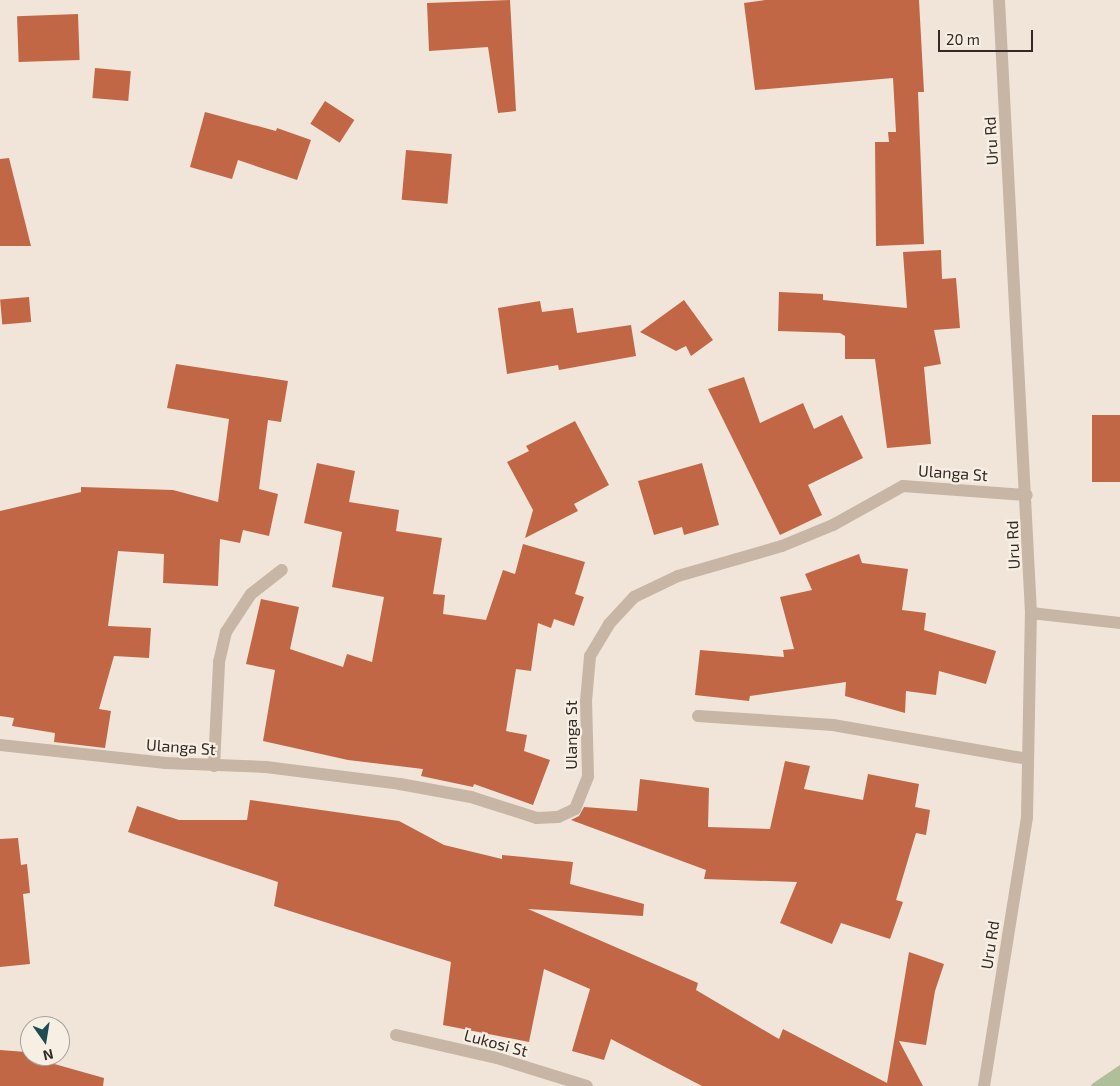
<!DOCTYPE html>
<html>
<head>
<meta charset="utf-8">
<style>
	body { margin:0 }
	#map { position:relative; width:1120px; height:1086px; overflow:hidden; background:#f0e5d8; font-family:"Exo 2",sans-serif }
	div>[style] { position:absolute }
	.green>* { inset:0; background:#b0be99 }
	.building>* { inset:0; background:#c16745; transform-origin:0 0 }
	.minor>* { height:12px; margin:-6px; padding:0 6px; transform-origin:6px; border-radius:6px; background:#c7b5a5 }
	span { translate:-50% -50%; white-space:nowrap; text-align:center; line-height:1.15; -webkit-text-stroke:4.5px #f8efe4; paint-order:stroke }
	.street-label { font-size:16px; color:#332a26 }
	.north { position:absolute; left:20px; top:1016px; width:50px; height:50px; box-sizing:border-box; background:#f8efe4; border:1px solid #a9a098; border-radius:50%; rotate:167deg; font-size:14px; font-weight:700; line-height:20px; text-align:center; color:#332a26 }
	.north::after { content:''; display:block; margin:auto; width:18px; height:22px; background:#1d4d52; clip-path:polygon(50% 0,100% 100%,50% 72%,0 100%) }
	.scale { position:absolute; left:938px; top:30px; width:95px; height:22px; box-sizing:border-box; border:2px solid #332a26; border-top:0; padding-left:6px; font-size:15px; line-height:18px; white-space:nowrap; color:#332a26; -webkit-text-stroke:4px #f8efe4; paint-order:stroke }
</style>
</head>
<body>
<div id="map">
	<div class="green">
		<div style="clip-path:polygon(1120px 1065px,1120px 1086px,1091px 1086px,1092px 1084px)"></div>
	</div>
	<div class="building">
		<div style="clip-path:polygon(510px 0,516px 111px,498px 113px,488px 47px,429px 51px,427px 3px)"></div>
		<div style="clip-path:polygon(765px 0,919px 0,924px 92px,918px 92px,924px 244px,876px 246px,875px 142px,889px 142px,888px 132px,896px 132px,893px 78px,755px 90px,744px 3px)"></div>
		<div style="left:78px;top:14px;width:46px;height:61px;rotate:88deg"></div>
		<div style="left:95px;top:68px;width:36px;height:30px;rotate:5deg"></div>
		<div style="left:325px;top:101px;width:35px;height:27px;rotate:33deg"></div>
		<div style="clip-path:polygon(205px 112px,276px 131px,277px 128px,311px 140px,297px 180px,238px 160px,232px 179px,190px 167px)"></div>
		<div style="left:406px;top:150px;width:46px;height:50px;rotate:5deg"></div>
		<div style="clip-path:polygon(9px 158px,31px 246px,0 246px,0 159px)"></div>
		<div style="clip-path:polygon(941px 250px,942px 279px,956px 278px,960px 328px,934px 330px,941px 364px,924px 367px,931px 444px,887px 448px,875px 359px,845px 359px,845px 336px,840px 333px,778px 331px,779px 292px,823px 294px,823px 300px,907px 308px,903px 252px)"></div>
		<div style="left:29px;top:297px;width:25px;height:29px;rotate:85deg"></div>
		<div style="clip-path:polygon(684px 300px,713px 340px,691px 356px,686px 346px,676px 351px,640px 332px)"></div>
		<div style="clip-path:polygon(540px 301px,542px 312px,573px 308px,577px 333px,631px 325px,636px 356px,559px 370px,558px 365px,507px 374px,498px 308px)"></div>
		<div style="clip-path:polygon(176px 364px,288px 381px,281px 422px,268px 420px,259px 489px,278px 494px,269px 536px,243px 530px,240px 543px,220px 539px,218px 586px,163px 583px,164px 554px,118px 551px,108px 626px,151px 628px,149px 658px,114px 656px,99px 709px,111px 711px,105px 748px,54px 742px,55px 733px,12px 726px,14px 718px,0 716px,0 511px,81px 492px,81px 487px,173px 490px,218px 502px,229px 419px,167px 408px)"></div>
		<div style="clip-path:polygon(744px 377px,760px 423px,803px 403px,814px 429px,842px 415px,863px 458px,808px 485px,822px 515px,780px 535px,708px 389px)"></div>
		<div style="left:1092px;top:415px;width:28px;height:67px"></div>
		<div style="clip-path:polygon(575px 421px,609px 485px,574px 504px,578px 511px,525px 538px,533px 510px,507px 462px,529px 451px,526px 446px)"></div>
		<div style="clip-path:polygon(317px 463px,355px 471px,349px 502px,399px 510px,396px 531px,442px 538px,433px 594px,445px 595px,443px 614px,486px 620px,503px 570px,515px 574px,523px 544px,585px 562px,575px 594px,584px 597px,574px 626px,554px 619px,551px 628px,538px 623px,531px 671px,516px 669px,506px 731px,527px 735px,524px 751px,550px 760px,533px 805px,474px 784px,473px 787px,421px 776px,423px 769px,348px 760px,263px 741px,275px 670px,246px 664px,261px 599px,299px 607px,290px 649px,343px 667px,347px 654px,372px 662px,384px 597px,332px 587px,342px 532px,304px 523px)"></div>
		<div style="clip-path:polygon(702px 463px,719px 525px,684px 535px,682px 527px,654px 535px,638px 481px)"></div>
		<div style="clip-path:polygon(859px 554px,862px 563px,908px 569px,902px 610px,926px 613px,924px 630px,996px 651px,986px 684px,939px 671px,936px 695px,906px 691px,905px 713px,845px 696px,846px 682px,750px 696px,749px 701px,695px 695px,700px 650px,784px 657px,783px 650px,794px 649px,780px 597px,812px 590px,805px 574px)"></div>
		<div style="clip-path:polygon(785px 761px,810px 766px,804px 789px,863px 800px,868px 774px,919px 784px,915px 807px,930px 810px,926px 835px,916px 833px,896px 900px,903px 902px,890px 939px,841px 923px,832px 944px,780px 923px,797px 882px,704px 879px,706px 870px,571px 820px,579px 816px,584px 807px,637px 811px,640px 779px,709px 788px,708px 827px,770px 829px)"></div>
		<div style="clip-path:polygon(250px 800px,399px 821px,444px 845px,502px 859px,502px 855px,573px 862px,570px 884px,644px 904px,643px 916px,528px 909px,698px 983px,696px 990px,779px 1039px,783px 1029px,887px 1083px,909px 952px,944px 964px,935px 991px,926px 1045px,899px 1041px,923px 1086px,702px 1086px,611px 1039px,604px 1060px,572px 1051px,590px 989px,544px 969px,529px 1042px,443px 1025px,451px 962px,274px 906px,278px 882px,128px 832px,137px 806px,179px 820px,247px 820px)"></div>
		<div style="clip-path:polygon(18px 838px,21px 865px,27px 864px,30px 893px,23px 894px,30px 964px,0 967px,0 839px)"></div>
		<div style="clip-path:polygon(0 1050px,26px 1052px,26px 1056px,104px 1078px,103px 1086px,0 1086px)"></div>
	</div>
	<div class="minor">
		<div style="left:1031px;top:613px;width:90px;rotate:6.4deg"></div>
		<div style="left:698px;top:716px;width:135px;rotate:3.8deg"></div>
		<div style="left:833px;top:725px;width:198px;rotate:9.9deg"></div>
		<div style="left:0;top:745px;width:167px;rotate:6.2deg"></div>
		<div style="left:166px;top:763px;width:100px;rotate:2.3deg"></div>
		<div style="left:266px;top:767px;width:135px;rotate:7.2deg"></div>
		<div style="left:400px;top:784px;width:72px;rotate:10.4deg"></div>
		<div style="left:471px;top:797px;width:69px;rotate:17.7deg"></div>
		<div style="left:537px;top:818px;width:21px;rotate:-3deg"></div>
		<div style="left:558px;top:817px;width:19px;rotate:-25deg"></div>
		<div style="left:575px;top:809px;width:35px;rotate:-68deg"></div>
		<div style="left:588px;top:776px;width:75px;rotate:-91.5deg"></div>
		<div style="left:586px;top:701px;width:45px;rotate:-84.9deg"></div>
		<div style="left:590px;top:656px;width:37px;rotate:-59deg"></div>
		<div style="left:609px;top:624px;width:37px;rotate:-47deg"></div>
		<div style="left:634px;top:597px;width:49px;rotate:-25.5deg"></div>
		<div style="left:678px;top:576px;width:108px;rotate:-16.1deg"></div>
		<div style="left:782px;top:546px;width:55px;rotate:-22.4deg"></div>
		<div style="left:833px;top:525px;width:80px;rotate:-29.1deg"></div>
		<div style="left:903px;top:486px;width:124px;rotate:4.2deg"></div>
		<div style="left:214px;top:766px;width:104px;rotate:-87.2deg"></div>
		<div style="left:219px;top:662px;width:31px;rotate:-77deg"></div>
		<div style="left:226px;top:632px;width:45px;rotate:-56.7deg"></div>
		<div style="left:251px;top:594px;width:39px;rotate:-38deg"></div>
		<div style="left:396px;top:1035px;width:104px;rotate:12.8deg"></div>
		<div style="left:497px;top:1058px;width:94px;rotate:17.3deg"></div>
		<div style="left:984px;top:1086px;width:272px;rotate:-80.9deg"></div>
		<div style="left:1027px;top:817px;width:204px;rotate:-88.9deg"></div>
		<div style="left:1031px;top:613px;width:614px;rotate:-92.99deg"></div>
	</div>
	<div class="street-label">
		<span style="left:991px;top:141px;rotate:-93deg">Uru Rd</span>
		<span style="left:953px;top:473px;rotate:4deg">Ulanga St</span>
		<span style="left:1013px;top:545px;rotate:-92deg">Uru Rd</span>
		<span style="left:571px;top:735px;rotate:-90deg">Ulanga St</span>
		<span style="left:181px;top:747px;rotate:4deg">Ulanga St</span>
		<span style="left:990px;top:945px;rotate:-81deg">Uru Rd</span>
		<span style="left:496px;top:1043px;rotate:15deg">Lukosi St</span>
	</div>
	<div class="north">N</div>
	<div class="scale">20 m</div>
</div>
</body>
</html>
